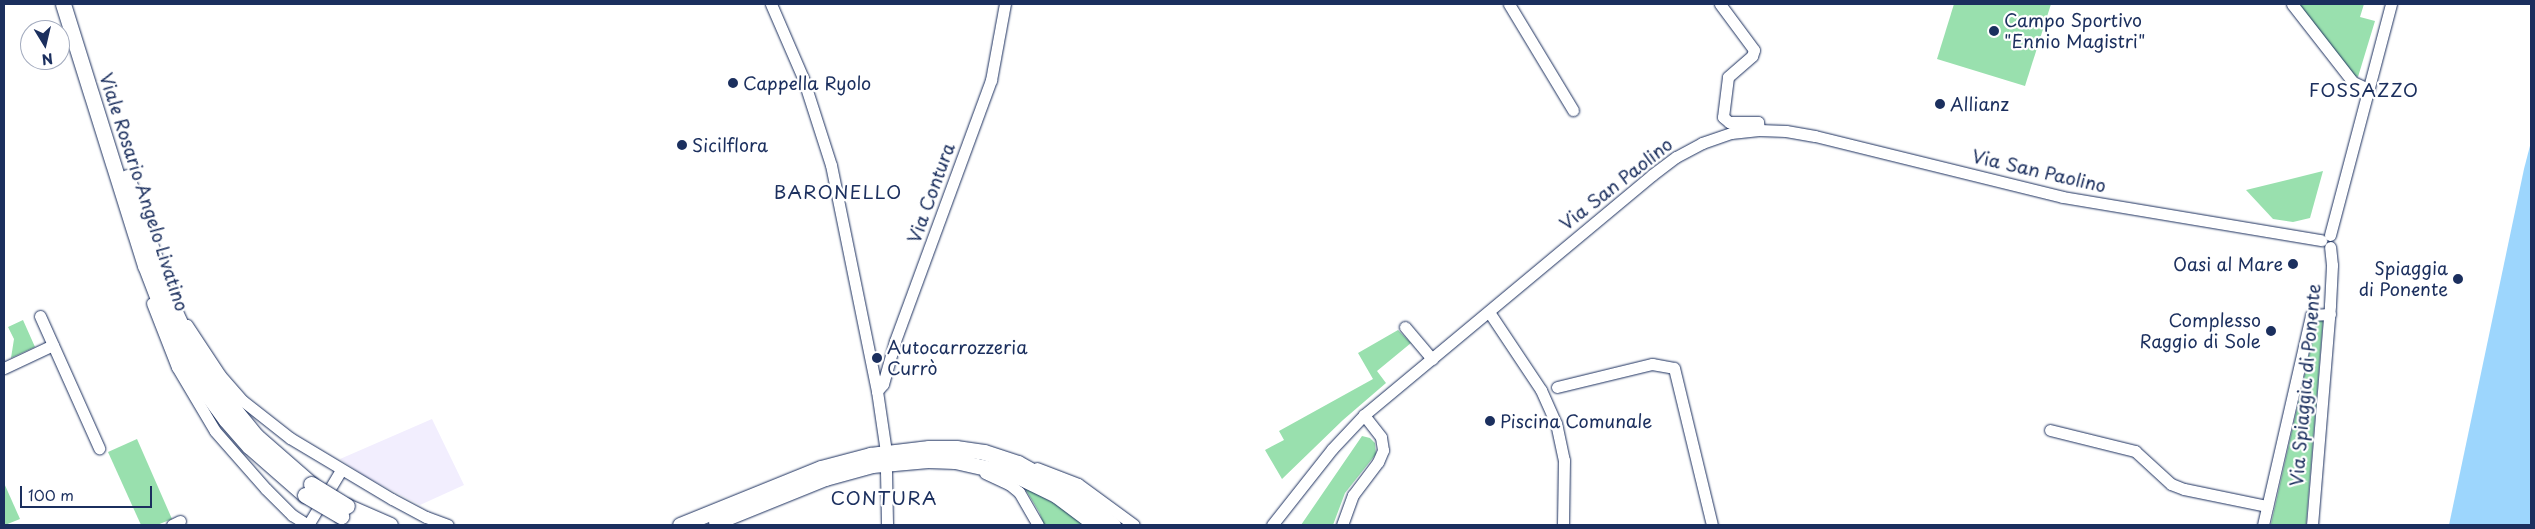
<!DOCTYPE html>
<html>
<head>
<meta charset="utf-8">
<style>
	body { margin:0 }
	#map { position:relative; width:2535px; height:529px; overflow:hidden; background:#fff; font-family:"Playpen Sans",sans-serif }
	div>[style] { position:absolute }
	.built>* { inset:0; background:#f2eefe }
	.green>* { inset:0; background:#99e0ae }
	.water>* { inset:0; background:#9dd6fd }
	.roads { filter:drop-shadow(0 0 1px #1b2f5e) drop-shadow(0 0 1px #1b2f5e) }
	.minor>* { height:11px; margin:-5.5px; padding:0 5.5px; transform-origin:5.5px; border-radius:5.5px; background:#fff }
	.major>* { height:15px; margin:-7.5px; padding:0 7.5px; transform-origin:7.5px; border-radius:7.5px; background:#fff }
	.bridges { filter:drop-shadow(0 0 1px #1b2f5e) drop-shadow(0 0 1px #1b2f5e) }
	.major-bridge>* { height:15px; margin:-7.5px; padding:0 7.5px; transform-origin:7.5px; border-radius:7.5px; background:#fff }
	.dots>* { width:14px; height:14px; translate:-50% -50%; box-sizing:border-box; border:2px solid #fff; border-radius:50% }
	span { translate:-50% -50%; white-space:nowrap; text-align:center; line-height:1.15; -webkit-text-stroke:4.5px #fff; paint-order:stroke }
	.poi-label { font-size:18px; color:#1b2f5e }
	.left { translate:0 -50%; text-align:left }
	.right { translate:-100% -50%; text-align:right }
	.street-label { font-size:18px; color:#1b2f5e }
	.neighbourhood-label { font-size:19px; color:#1b2f5e; letter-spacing:1px }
	.frame { position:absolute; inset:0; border:5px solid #1b2f5e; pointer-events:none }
	.north { position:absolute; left:20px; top:20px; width:50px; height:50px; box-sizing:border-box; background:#fff; border:1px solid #a4acbf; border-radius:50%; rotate:171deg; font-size:14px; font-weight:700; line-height:20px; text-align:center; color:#1b2f5e }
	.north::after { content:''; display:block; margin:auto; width:18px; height:22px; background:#1b2f5e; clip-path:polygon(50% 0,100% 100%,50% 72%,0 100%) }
	.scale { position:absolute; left:20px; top:486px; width:132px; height:22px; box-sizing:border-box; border:2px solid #1b2f5e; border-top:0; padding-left:6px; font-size:15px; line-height:18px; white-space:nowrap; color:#1b2f5e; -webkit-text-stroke:4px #fff; paint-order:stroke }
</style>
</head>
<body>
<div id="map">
	<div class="built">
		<div style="clip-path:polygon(432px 419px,464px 485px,420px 505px,366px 477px,340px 459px)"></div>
	</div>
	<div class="green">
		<div style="clip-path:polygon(1954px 4px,2051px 4px,2025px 86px,1937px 59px)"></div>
		<div style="clip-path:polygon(2298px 4px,2364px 4px,2360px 17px,2375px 21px,2358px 77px,2353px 75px)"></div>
		<div style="clip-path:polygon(2323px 171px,2310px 218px,2293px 222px,2273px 219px,2246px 190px)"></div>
		<div style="clip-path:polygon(23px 320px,35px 347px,11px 358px,14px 339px,8px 327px)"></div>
		<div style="clip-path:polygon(2317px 320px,2323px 320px,2306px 525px,2271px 524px)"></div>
		<div style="clip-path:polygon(1398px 330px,1411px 343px,1377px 371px,1386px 383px,1343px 420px,1282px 479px,1265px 450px,1284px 440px,1279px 431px,1373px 379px,1358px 353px)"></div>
		<div style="clip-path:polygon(1362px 436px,1370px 438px,1375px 443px,1376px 454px,1345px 493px,1333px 525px,1301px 525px)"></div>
		<div style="clip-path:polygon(137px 439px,172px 519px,157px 525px,141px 525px,108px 452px)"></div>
		<div style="clip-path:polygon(4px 483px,20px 519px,5px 525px,4px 525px)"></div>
		<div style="clip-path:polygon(1024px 487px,1059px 506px,1084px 525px,1044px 525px,1039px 512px)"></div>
	</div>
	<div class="water">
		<div style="clip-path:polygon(2531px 142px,2531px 525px,2449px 525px,2524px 169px)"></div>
	</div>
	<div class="roads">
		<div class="minor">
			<div style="left:771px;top:4px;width:81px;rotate:66.6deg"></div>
			<div style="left:803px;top:78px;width:91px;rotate:72.2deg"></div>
			<div style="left:831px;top:165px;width:231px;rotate:78.5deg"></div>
			<div style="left:877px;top:391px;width:55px;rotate:81.6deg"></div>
			<div style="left:1509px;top:4px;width:124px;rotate:58.9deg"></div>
			<div style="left:1720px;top:4px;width:57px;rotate:53.5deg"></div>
			<div style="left:1754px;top:50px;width:6px;rotate:108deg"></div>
			<div style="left:1752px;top:56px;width:32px;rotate:139deg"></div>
			<div style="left:1728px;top:77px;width:40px;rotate:97.1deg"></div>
			<div style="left:1723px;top:117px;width:8px;rotate:40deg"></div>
			<div style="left:1729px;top:122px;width:29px"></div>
			<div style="left:1758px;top:122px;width:8px;rotate:83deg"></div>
			<div style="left:2292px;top:4px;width:99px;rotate:52deg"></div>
			<div style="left:2353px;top:82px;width:17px;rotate:25deg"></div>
			<div style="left:2330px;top:235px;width:239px;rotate:-75.2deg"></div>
			<div style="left:152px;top:303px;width:69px;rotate:68.7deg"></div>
			<div style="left:177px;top:367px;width:74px;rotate:59.3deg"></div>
			<div style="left:215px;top:431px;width:77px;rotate:48.7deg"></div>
			<div style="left:266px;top:489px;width:37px;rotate:45deg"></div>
			<div style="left:292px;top:515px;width:19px;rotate:32deg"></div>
			<div style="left:1489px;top:312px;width:94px;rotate:56.3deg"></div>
			<div style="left:1541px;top:390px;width:36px;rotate:66deg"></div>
			<div style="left:1556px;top:423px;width:38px;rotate:78deg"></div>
			<div style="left:1564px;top:460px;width:65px;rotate:90.9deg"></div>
			<div style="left:40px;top:316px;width:145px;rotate:65.9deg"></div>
			<div style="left:187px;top:325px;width:60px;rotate:56.6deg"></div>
			<div style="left:220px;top:375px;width:35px;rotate:49deg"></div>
			<div style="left:243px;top:401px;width:60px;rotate:38.2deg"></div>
			<div style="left:290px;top:438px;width:119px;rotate:30.9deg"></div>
			<div style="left:392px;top:499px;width:38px;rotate:28deg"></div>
			<div style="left:426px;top:517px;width:23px;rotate:20deg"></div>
			<div style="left:1405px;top:327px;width:42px;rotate:49.8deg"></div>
			<div style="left:4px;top:368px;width:54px;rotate:-25.1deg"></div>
			<div style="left:1557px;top:387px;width:98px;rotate:-13.6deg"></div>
			<div style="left:1652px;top:364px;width:22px;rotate:10deg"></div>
			<div style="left:1674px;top:368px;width:162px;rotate:76.4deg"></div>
			<div style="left:877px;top:391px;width:9px;rotate:-49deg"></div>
			<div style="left:883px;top:384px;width:45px;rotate:-74.4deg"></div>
			<div style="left:895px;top:341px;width:278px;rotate:-69.8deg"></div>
			<div style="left:991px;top:80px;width:77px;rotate:-79.6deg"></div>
			<div style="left:2050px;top:430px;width:88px;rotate:13.9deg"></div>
			<div style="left:2135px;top:451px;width:49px;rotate:42.5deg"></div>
			<div style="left:2171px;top:484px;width:14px;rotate:21deg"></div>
			<div style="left:2184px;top:489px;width:85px;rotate:11.6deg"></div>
			<div style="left:1037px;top:468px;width:44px;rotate:21.3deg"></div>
			<div style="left:1078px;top:484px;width:69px;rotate:36.2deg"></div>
			<div style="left:886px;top:471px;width:54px;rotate:88.9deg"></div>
			<div style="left:985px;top:473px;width:26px;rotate:25deg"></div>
			<div style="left:1009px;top:484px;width:13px;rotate:39deg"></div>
			<div style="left:1019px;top:492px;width:38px;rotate:60deg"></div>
			<div style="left:172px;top:525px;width:9px;rotate:-27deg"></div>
			<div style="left:308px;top:525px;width:64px;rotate:-59deg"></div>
			<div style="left:1272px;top:525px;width:97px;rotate:-51.7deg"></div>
			<div style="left:1332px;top:449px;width:47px;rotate:-46.7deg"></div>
			<div style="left:1364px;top:415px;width:375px;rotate:-39.8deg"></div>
			<div style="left:1652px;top:175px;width:30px;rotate:-37deg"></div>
			<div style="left:1676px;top:157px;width:30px;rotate:-28deg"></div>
			<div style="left:1702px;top:143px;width:31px;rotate:-19deg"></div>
			<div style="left:1731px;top:133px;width:28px;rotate:-6deg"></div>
			<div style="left:1759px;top:130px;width:27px;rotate:2deg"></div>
			<div style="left:1786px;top:131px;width:29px;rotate:10deg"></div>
			<div style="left:1815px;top:136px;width:255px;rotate:13.8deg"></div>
			<div style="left:2063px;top:197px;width:262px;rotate:9.5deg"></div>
			<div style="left:1342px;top:525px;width:32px;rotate:-70deg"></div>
			<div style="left:1353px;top:495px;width:41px;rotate:-52.9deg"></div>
			<div style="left:1378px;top:462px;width:13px;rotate:-67deg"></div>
			<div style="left:1383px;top:450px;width:13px;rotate:-99deg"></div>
			<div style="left:1381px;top:437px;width:28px;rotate:-128deg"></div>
			<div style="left:2263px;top:525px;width:215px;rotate:-77.1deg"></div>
			<div style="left:2311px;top:315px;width:19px;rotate:-3deg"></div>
			<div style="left:2312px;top:525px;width:221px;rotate:-85.3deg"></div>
			<div style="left:2330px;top:305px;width:40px;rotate:-87.1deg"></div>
			<div style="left:2332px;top:265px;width:18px;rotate:-96deg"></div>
		</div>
		<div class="major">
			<div style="left:63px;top:4px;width:274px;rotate:72.6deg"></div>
			<div style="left:145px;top:265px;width:73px;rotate:69.1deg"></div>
			<div style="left:171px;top:333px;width:66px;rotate:59.9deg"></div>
			<div style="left:204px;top:390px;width:37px;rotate:54deg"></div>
			<div style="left:226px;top:420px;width:35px;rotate:49deg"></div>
			<div style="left:249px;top:446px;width:74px;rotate:41.2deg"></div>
			<div style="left:127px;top:177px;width:129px;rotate:71deg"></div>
			<div style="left:169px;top:299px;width:62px;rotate:65.1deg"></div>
			<div style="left:195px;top:355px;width:32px;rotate:58deg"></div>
			<div style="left:212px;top:382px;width:70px;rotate:50.8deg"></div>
			<div style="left:256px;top:436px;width:73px;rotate:41.1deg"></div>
			<div style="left:347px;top:506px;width:47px;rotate:23.8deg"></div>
			<div style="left:341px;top:516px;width:23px;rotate:23deg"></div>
			<div style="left:716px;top:522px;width:118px;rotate:-22deg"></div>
			<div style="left:825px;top:478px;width:49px;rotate:-15.5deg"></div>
			<div style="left:872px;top:465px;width:56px;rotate:-5.1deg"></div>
			<div style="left:928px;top:460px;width:27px;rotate:2deg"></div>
			<div style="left:955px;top:461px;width:59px;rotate:12.6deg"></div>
			<div style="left:1013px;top:474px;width:48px;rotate:26deg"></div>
			<div style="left:1056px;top:495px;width:50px;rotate:36.9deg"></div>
			<div style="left:680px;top:525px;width:152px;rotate:-22deg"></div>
			<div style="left:821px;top:468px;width:51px;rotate:-14.9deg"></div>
			<div style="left:870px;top:455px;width:59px;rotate:-6.8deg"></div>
			<div style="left:929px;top:448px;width:27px"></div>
			<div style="left:956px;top:448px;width:28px;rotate:8deg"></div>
			<div style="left:984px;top:452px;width:36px;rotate:18deg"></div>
			<div style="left:1018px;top:463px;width:62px;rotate:29.1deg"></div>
			<div style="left:1072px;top:493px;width:52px;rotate:38deg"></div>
		</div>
	</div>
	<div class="bridges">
		<div class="major-bridge">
			<div style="left:311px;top:484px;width:42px;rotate:31.4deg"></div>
			<div style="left:305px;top:495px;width:42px;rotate:30.3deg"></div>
		</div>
	</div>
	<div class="dots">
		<div style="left:1994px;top:31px;background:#1b2f5e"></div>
		<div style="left:733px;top:83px;background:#1b2f5e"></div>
		<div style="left:1940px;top:104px;background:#1b2f5e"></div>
		<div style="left:682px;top:145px;background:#1b2f5e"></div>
		<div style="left:2293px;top:264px;background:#1b2f5e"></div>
		<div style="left:2458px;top:279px;background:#1b2f5e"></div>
		<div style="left:2271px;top:331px;background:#1b2f5e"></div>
		<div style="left:877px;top:358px;background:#1b2f5e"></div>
		<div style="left:1490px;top:421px;background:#1b2f5e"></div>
	</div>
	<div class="poi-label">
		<span class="left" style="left:2004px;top:31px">Campo Sportivo<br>"Ennio Magistri"</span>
		<span class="left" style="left:743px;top:83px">Cappella Ryolo</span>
		<span class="left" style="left:1950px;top:104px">Allianz</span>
		<span class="left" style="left:692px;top:145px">Sicilflora</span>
		<span class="right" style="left:2283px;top:264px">Oasi al Mare</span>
		<span class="right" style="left:2448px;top:279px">Spiaggia<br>di Ponente</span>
		<span class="right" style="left:2261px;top:331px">Complesso<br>Raggio di Sole</span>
		<span class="left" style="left:887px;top:358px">Autocarrozzeria<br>Currò</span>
		<span class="left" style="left:1500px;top:421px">Piscina Comunale</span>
	</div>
	<div class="street-label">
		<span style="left:2039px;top:171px;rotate:13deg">Via San Paolino</span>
		<span style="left:1616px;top:184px;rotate:-38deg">Via San Paolino</span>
		<span style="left:144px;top:192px;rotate:72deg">Viale Rosario Angelo Livatino</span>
		<span style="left:931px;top:193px;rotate:-70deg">Via Contura</span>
		<span style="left:2305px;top:385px;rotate:-85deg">Via Spiaggia di Ponente</span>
	</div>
	<div class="neighbourhood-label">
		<span style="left:2364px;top:90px">FOSSAZZO</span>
		<span style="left:838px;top:192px">BARONELLO</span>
		<span style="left:884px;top:498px">CONTURA</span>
	</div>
	<div class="frame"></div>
	<div class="north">N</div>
	<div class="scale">100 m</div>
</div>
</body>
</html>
